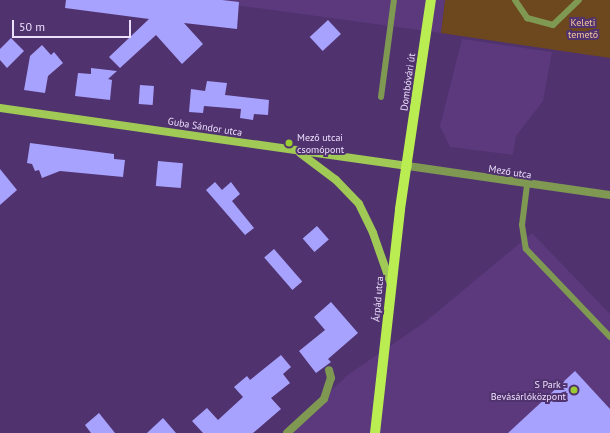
<!DOCTYPE html>
<html>
<head>
<meta charset="utf-8">
<style>
	body { margin:0 }
	#map { position:relative; width:610px; height:433px; overflow:hidden; background:#50326e; font-family:"PT Sans",sans-serif }
	div>[style] { position:absolute }
	.built>* { inset:0; background:#5b397c }
	.green>* { inset:0; background:#6d481f }
	.building>* { inset:0; background:#a7a2fd; transform-origin:0 0 }
	.service>* { height:6px; margin:-3px; padding:0 3px; transform-origin:3px; border-radius:3px; background:#7f9953 }
	.minor>* { height:8px; margin:-4px; padding:0 4px; transform-origin:4px; border-radius:4px; background:#7f9953 }
	.tertiary>* { height:8px; margin:-4px; padding:0 4px; transform-origin:4px; border-radius:4px; background:#7f9953 }
	.secondary>* { height:8px; margin:-4px; padding:0 4px; transform-origin:4px; border-radius:4px; background:#a0c955 }
	.primary>* { height:10px; margin:-5px; padding:0 5px; transform-origin:5px; border-radius:5px; background:#baed51 }
	.dots>* { width:11px; height:11px; translate:-50% -50%; box-sizing:border-box; border:2px solid #50326e; border-radius:50% }
	span { translate:-50% -50%; white-space:nowrap; text-align:center; line-height:1.15; -webkit-text-stroke:4px #50326e; paint-order:stroke }
	.park-label { font-size:10px; color:#f6c99d }
	.street-label { font-size:10px; color:#ecdffc }
	.poi-label { font-size:10px; color:#ecdffc }
	.left { translate:0 -50%; text-align:left }
	.right { translate:-100% -50%; text-align:right }
	.scale { position:absolute; left:12px; top:20px; width:119px; height:18px; box-sizing:border-box; border:2px solid #ecdffc; border-top:0; padding-left:5px; font-size:12px; line-height:14px; white-space:nowrap; color:#ecdffc; -webkit-text-stroke:3px #50326e; paint-order:stroke }
</style>
</head>
<body>
<div id="map">
	<div class="built">
		<div style="clip-path:polygon(198px 0,445px 0,441px 33px)"></div>
		<div style="clip-path:polygon(462px 39px,552px 52px,543px 101px,516px 136px,513px 155px,450px 147px,440px 126px)"></div>
		<div style="clip-path:polygon(532px 233px,610px 314px,610px 433px,285px 433px,349px 374px,425px 322px)"></div>
	</div>
	<div class="green">
		<div style="clip-path:polygon(445px 0,610px 0,610px 58px,441px 33px)"></div>
	</div>
	<div class="building">
		<div style="clip-path:polygon(66px 0,222px 0,239px 2px,237px 29px,184px 23px,203px 44px,182px 64px,156px 35px,120px 68px,109px 57px,149px 19px,65px 8px)"></div>
		<div style="left:328px;top:20px;width:19px;height:25px;rotate:47deg"></div>
		<div style="clip-path:polygon(11px 38px,24px 51px,7px 68px,0 60px,0 49px)"></div>
		<div style="clip-path:polygon(42px 45px,51px 55px,54px 52px,63px 63px,48px 76px,45px 93px,24px 90px,30px 56px)"></div>
		<div style="clip-path:polygon(91px 68px,117px 71px,108px 79px,112px 80px,110px 100px,75px 96px,78px 73px,91px 74px)"></div>
		<div style="clip-path:polygon(207px 81px,227px 83px,225px 95px,269px 100px,268px 115px,254px 114px,253px 120px,240px 118px,241px 109px,204px 106px,203px 113px,189px 112px,191px 89px,205px 91px)"></div>
		<div style="left:140px;top:85px;width:14px;height:19px;rotate:4deg"></div>
		<div style="clip-path:polygon(30px 143px,114px 154px,114px 159px,125px 160px,123px 177px,60px 171px,42px 178px,39px 170px,35px 171px,32px 164px,27px 163px)"></div>
		<div style="left:158px;top:161px;width:25px;height:25px;rotate:5deg"></div>
		<div style="clip-path:polygon(0 169px,17px 190px,0 205px)"></div>
		<div style="clip-path:polygon(215px 182px,222px 190px,231px 182px,240px 194px,232px 201px,254px 228px,245px 235px,206px 190px)"></div>
		<div style="left:317px;top:226px;width:18px;height:19px;rotate:49deg"></div>
		<div style="left:274px;top:249px;width:43px;height:13px;rotate:49deg"></div>
		<div style="clip-path:polygon(331px 302px,358px 333px,328px 359px,331px 362px,316px 373px,299px 351px,325px 330px,314px 317px)"></div>
		<div style="clip-path:polygon(281px 355px,291px 367px,283px 374px,290px 383px,271px 398px,281px 409px,253px 433px,203px 433px,192px 421px,207px 408px,218px 420px,243px 397px,234px 387px,247px 376px,250px 380px)"></div>
		<div style="clip-path:polygon(575px 371px,610px 409px,610px 433px,508px 433px)"></div>
		<div style="clip-path:polygon(99px 413px,115px 433px,91px 433px,85px 425px)"></div>
		<div style="clip-path:polygon(163px 418px,176px 433px,147px 433px)"></div>
	</div>
	<div class="service">
		<div style="left:515px;top:0;width:22px;rotate:56deg"></div>
		<div style="left:527px;top:18px;width:27px;rotate:15deg"></div>
		<div style="left:553px;top:25px;width:36px;rotate:-44deg"></div>
		<div style="left:381px;top:97px;width:98px;rotate:-82.4deg"></div>
		<div style="left:527px;top:185px;width:40px;rotate:97.1deg"></div>
		<div style="left:522px;top:225px;width:24px;rotate:81deg"></div>
		<div style="left:526px;top:249px;width:122px;rotate:46.3deg"></div>
	</div>
	<div class="minor">
		<div style="left:287px;top:433px;width:50px;rotate:-42.6deg"></div>
		<div style="left:324px;top:399px;width:22px;rotate:-72deg"></div>
		<div style="left:331px;top:378px;width:8px;rotate:-104deg"></div>
	</div>
	<div class="tertiary">
		<div style="left:408px;top:166px;width:204px;rotate:8.2deg"></div>
	</div>
	<div class="secondary">
		<div style="left:0;top:108px;width:412px;rotate:8.1deg"></div>
		<div style="left:300px;top:153px;width:45px;rotate:36.9deg"></div>
		<div style="left:336px;top:180px;width:33px;rotate:46deg"></div>
		<div style="left:359px;top:204px;width:32px;rotate:64deg"></div>
		<div style="left:373px;top:233px;width:54px;rotate:70.6deg"></div>
	</div>
	<div class="primary">
		<div style="left:375px;top:433px;width:225px;rotate:-83.6deg"></div>
		<div style="left:400px;top:209px;width:211px;rotate:-81.6deg"></div>
	</div>
	<div class="dots">
		<div style="left:289px;top:143px;background:#9bcb32"></div>
		<div style="left:574px;top:390px;background:#9bcb32"></div>
	</div>
	<div class="park-label">
		<span style="left:583px;top:28px">Keleti<br>temető</span>
	</div>
	<div class="street-label">
		<span style="left:408px;top:82px;rotate:-82deg">Dombóvári út</span>
		<span style="left:205px;top:127px;rotate:9deg">Guba Sándor utca</span>
		<span style="left:510px;top:172px;rotate:9deg">Mező utca</span>
		<span style="left:378px;top:299px;rotate:-85deg">Árpád utca</span>
	</div>
	<div class="poi-label">
		<span class="left" style="left:297px;top:143px">Mező utcai<br>csomópont</span>
		<span class="right" style="left:566px;top:390px">S Park -<br>Bevásárlóközpont</span>
	</div>
	<div class="scale">50 m</div>
</div>
</body>
</html>
